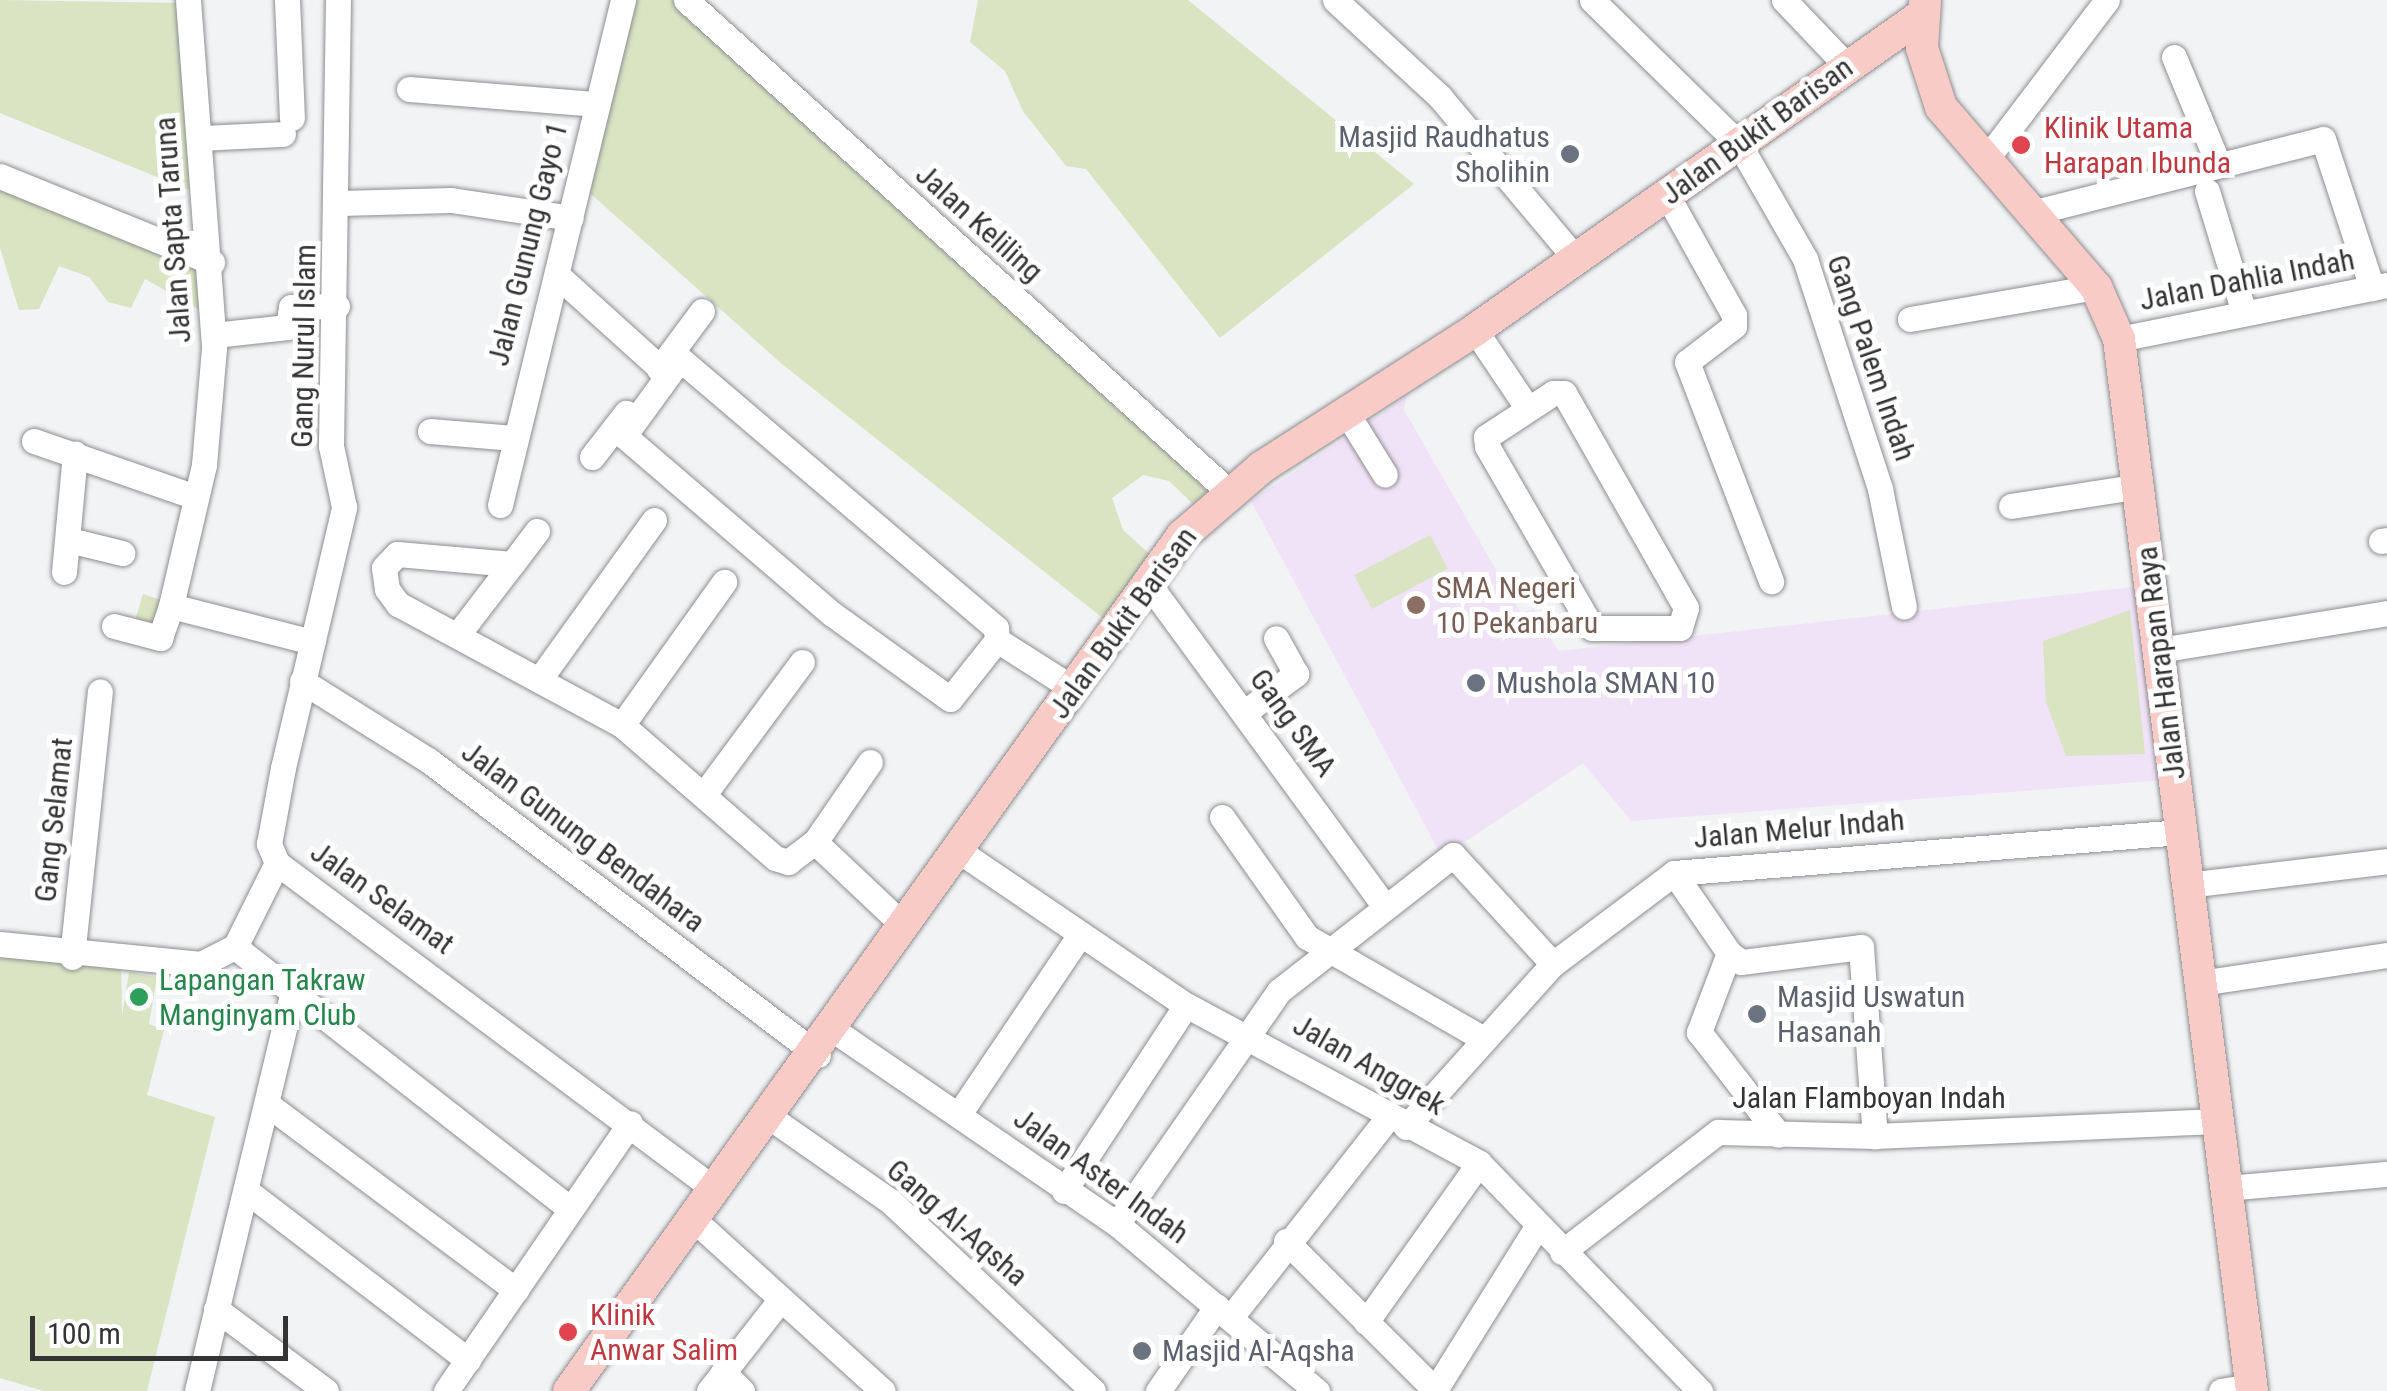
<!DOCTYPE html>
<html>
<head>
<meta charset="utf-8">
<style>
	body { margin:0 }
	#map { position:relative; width:2387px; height:1391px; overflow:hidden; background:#f2f3f5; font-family:"Roboto Condensed",sans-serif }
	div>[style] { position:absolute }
	.education>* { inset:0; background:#f1e3f7 }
	.green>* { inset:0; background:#d8e4c2; transform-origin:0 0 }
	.roads { filter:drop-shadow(0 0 2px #8e8e91) drop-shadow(0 0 2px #8e8e91) }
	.minor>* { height:25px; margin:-12.5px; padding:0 12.5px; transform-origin:12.5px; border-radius:12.5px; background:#fff }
	.major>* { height:32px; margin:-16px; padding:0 16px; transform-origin:16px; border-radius:16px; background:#f8cbc7 }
	.dots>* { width:28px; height:28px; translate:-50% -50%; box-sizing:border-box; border:5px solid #fff; border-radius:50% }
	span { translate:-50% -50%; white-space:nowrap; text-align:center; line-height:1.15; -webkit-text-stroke:10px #fff; paint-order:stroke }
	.health-label { font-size:30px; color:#be3a42 }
	.left { translate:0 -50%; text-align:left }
	.street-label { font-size:30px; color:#343435 }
	.worship-label { font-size:30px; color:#5b616d }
	.right { translate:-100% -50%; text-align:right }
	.education-label { font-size:30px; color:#785e54 }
	.leisure-label { font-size:30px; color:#27864d }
	.scale { position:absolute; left:30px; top:1316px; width:258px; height:45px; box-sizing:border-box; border:5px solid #343435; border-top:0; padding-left:12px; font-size:30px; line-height:35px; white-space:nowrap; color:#343435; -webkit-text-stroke:8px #fff; paint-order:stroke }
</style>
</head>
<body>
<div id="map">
	<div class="education">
		<div style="clip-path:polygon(1407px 396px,1404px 410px,1521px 613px,1534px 609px,1558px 651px,2142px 586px,2167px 780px,1631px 821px,1583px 763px,1442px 857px,1251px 501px)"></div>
	</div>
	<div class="green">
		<div style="clip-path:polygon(0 0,182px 3px,201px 195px,0 113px)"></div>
		<div style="clip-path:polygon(627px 0,674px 0,1210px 492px,1193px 504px,1169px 481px,1143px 475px,1112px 498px,1123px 530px,1153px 557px,1109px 623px,782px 364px,583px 187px)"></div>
		<div style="clip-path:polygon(978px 0,1188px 0,1414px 184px,1220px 338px,1086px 169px,1066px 166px,1023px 111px,1005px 71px,970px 42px)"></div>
		<div style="clip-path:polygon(0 186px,205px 268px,207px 314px,145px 279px,131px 308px,108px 302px,89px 277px,59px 266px,39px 309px,19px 310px,0 248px)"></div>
		<div style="left:1430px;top:535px;width:38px;height:86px;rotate:62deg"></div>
		<div style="clip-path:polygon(143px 594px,169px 603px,162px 626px,133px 627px)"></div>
		<div style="clip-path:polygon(2130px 610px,2145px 754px,2066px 756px,2046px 702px,2043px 641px)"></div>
		<div style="clip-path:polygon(0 944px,121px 960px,122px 1016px,129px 972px,157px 977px,149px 1024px,164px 1030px,147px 1095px,215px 1117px,147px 1391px,44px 1391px,0 1378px)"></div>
	</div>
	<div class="roads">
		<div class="minor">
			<div style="left:188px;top:0;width:349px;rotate:85.7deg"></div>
			<div style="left:214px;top:348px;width:117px;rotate:94.9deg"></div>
			<div style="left:204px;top:465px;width:145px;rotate:103.2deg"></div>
			<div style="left:171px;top:606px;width:146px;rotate:14.3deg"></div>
			<div style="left:287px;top:0;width:118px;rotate:87.6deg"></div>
			<div style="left:686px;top:0;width:733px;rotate:42.18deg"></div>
			<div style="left:1335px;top:0;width:143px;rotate:42.7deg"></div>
			<div style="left:1440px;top:97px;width:210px;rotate:50deg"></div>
			<div style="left:1592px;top:0;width:206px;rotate:44.4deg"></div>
			<div style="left:1739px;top:144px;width:133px;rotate:60.1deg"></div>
			<div style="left:1805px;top:259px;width:242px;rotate:71.9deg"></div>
			<div style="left:1880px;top:489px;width:120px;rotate:78.5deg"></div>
			<div style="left:1784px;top:0;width:90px;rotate:46.4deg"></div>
			<div style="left:2174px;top:57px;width:115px;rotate:67.5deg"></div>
			<div style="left:409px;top:89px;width:189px;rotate:4.6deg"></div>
			<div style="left:201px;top:138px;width:82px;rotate:-2.8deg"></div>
			<div style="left:1984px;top:162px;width:203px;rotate:-52.8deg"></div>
			<div style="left:0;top:176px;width:229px;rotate:22.1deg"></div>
			<div style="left:2207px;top:191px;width:127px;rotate:73.1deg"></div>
			<div style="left:1668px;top:197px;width:135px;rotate:60.8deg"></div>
			<div style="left:1734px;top:315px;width:11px;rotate:90deg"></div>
			<div style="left:1734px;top:326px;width:59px;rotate:142.5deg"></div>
			<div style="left:1687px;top:362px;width:235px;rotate:69deg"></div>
			<div style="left:340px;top:203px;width:111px;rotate:-1.5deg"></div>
			<div style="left:451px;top:200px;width:121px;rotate:8.5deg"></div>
			<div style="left:2031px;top:213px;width:301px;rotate:-14.2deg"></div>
			<div style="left:2323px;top:139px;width:157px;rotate:71.8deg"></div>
			<div style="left:557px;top:275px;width:139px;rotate:42.1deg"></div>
			<div style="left:1910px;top:319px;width:189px;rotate:-9.8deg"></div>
			<div style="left:1475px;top:330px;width:92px;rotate:56.1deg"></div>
			<div style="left:214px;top:335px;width:74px;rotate:-6.2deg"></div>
			<div style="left:288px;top:327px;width:20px;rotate:-81deg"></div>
			<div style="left:291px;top:307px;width:46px;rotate:-1.2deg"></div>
			<div style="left:2119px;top:339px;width:273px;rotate:-11.4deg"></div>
			<div style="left:680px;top:359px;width:415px;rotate:40.4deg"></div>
			<div style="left:996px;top:628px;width:12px;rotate:85deg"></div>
			<div style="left:997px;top:640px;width:75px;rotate:128.5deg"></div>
			<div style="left:950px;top:699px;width:145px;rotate:-144.2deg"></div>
			<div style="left:832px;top:614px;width:274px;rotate:-139.4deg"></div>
			<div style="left:624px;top:436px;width:95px;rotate:-54deg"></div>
			<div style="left:659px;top:369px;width:72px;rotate:-53.4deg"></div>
			<div style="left:1553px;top:393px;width:11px"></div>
			<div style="left:1564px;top:393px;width:247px;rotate:60.4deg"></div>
			<div style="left:1686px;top:608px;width:21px;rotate:107deg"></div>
			<div style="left:1680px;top:628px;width:88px;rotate:180deg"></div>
			<div style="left:1592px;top:628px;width:210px;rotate:-120deg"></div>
			<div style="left:1487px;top:446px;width:9px;rotate:-96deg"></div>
			<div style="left:1486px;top:437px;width:80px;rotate:-33.3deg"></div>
			<div style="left:1348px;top:415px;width:70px;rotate:58.3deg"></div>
			<div style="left:430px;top:431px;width:84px;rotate:4.8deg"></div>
			<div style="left:34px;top:441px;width:171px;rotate:19.1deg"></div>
			<div style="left:592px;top:457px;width:56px;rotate:-52.3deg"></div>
			<div style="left:500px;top:505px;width:520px;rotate:-76.31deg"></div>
			<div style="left:2011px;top:506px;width:131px;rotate:-8.8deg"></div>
			<div style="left:537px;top:531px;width:41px;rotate:127.1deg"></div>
			<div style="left:512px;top:564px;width:115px;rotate:-175deg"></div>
			<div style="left:397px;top:554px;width:19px;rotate:133deg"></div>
			<div style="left:384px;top:568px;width:21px;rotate:82deg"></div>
			<div style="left:387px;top:589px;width:19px;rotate:54deg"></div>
			<div style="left:398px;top:604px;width:255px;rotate:28.4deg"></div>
			<div style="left:622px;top:725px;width:203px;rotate:41deg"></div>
			<div style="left:775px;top:858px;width:14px;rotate:17deg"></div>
			<div style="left:788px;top:862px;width:34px;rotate:-37deg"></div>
			<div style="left:815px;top:842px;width:121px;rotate:43.3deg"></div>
			<div style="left:69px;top:540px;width:55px;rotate:13.8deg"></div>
			<div style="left:2381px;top:541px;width:6px;rotate:-9deg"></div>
			<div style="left:64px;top:572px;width:119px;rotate:-84.7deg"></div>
			<div style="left:1148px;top:583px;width:398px;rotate:53.8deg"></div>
			<div style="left:114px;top:626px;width:48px;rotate:14.6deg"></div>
			<div style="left:160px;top:638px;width:34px;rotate:-71deg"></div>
			<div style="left:459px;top:633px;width:87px;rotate:-52.5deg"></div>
			<div style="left:997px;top:640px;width:91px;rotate:32.5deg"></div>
			<div style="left:2159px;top:650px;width:231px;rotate:-9.2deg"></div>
			<div style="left:539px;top:680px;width:197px;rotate:-54.3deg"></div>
			<div style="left:302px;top:681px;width:149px;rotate:32.1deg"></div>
			<div style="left:428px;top:760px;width:489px;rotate:37.1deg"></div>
			<div style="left:1245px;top:712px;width:64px;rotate:-36.7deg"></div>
			<div style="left:1296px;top:674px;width:41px;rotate:-119.1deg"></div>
			<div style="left:622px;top:725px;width:176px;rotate:-54.5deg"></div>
			<div style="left:705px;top:793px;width:163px;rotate:-53.5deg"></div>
			<div style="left:1222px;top:817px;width:147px;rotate:54.7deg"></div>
			<div style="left:1307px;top:937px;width:200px;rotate:30deg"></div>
			<div style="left:815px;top:842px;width:97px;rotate:-55.5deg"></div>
			<div style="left:959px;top:851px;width:274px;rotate:34.2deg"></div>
			<div style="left:1186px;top:1005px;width:333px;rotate:28.3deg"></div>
			<div style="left:1479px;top:1163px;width:318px;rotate:45.9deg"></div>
			<div style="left:277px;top:863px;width:21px;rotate:-113deg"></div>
			<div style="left:269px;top:844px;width:77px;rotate:-79.6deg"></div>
			<div style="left:283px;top:768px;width:268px;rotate:-76.8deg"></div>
			<div style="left:344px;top:507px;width:62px;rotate:-102deg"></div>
			<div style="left:331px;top:446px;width:446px;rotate:-89.1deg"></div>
			<div style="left:1674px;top:873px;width:97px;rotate:55.5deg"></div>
			<div style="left:1729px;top:953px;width:85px;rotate:110.8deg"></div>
			<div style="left:1699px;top:1032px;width:130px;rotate:52.2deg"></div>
			<div style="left:2187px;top:885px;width:201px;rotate:-6.8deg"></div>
			<div style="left:0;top:944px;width:202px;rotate:5.7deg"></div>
			<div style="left:201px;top:964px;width:38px;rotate:-27deg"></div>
			<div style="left:235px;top:947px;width:94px;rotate:-63.4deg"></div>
			<div style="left:277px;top:863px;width:545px;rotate:36.72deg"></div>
			<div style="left:235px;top:947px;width:425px;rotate:38deg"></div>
			<div style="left:1729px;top:953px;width:15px;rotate:37deg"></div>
			<div style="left:1741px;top:962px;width:121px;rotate:-7.1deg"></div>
			<div style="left:1861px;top:947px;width:190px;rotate:85.8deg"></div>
			<div style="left:72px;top:957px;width:267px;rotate:-84deg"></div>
			<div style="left:2200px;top:983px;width:189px;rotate:-8.5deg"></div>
			<div style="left:835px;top:1031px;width:342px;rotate:34.4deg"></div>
			<div style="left:1117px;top:1224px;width:261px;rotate:39.9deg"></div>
			<div style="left:267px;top:1104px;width:311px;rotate:36.8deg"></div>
			<div style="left:959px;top:1114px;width:215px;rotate:-56deg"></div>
			<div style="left:768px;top:1116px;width:149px;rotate:34.9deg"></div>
			<div style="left:890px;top:1201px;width:278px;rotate:43.1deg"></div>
			<div style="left:1406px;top:1127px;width:219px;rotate:-48deg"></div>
			<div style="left:1553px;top:964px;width:151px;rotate:-36.9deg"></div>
			<div style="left:1674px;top:873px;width:508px;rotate:-4.63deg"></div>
			<div style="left:2226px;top:1188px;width:162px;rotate:-5deg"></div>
			<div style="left:1064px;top:1191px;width:222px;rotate:-56.7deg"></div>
			<div style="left:248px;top:1192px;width:277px;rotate:37.4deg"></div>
			<div style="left:693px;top:1219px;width:256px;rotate:42.2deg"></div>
			<div style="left:1117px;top:1224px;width:284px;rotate:-55.2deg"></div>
			<div style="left:1279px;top:991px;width:221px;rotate:-38deg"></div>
			<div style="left:1453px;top:855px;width:148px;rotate:47.5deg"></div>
			<div style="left:1286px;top:1241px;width:211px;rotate:45deg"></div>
			<div style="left:1435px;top:1390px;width:192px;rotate:-58deg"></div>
			<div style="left:1562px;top:1252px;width:197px;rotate:-37.6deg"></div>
			<div style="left:1718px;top:1132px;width:157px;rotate:1.5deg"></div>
			<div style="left:1875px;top:1136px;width:343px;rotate:-2.5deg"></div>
			<div style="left:216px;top:1309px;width:137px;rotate:36.7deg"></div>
			<div style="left:1231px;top:1317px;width:256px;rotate:-51.8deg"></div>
			<div style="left:1366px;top:1322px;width:195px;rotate:-54.6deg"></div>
			<div style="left:723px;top:1372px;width:27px;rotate:45deg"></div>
			<div style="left:197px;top:1391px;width:415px;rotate:-76.5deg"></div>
			<div style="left:446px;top:1391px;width:325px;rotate:-55.5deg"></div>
			<div style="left:709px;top:1391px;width:115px;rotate:-52deg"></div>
			<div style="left:1158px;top:1391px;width:103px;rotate:-55.2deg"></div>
			<div style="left:2221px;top:1391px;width:31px;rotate:-9deg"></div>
		</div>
		<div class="major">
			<div style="left:1925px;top:1px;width:47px;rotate:93.7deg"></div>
			<div style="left:1922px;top:48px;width:62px;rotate:72.1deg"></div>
			<div style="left:1941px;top:107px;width:238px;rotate:49.3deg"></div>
			<div style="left:2096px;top:287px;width:57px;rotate:66.1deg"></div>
			<div style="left:2119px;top:339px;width:1060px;rotate:82.79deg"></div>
			<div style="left:569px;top:1391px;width:1052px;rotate:-54.36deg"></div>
			<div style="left:1182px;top:536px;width:106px;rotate:-40.8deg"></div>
			<div style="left:1262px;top:467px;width:253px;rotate:-32.7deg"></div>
			<div style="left:1475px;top:330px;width:542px;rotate:-35.16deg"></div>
		</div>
	</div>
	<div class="dots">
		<div style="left:2021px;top:145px;background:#e0444e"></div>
		<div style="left:1570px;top:154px;background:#6b7280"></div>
		<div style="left:1416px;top:605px;background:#8d6e63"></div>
		<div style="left:1476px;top:683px;background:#6b7280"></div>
		<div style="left:139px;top:997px;background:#2e9e5b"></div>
		<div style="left:1757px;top:1014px;background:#6b7280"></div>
		<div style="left:568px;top:1332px;background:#e0444e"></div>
		<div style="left:1142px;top:1351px;background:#6b7280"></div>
	</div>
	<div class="health-label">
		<span class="left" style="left:2044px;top:145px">Klinik Utama<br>Harapan Ibunda</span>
		<span class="left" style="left:590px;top:1332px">Klinik<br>Anwar Salim</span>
	</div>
	<div class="street-label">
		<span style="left:1757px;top:131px;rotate:-36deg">Jalan Bukit Barisan</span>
		<span style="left:979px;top:223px;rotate:42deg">Jalan Keliling</span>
		<span style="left:173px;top:230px;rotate:-94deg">Jalan Sapta Taruna</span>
		<span style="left:528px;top:244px;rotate:-76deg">Jalan Gunung Gayo 1</span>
		<span style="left:2247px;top:280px;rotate:-11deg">Jalan Dahlia Indah</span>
		<span style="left:304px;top:346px;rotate:-89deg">Gang Nurul Islam</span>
		<span style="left:1871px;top:358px;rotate:71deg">Gang Palem Indah</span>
		<span style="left:1123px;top:623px;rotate:-54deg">Jalan Bukit Barisan</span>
		<span style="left:2161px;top:663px;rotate:-97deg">Jalan Harapan Raya</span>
		<span style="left:1293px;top:723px;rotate:54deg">Gang SMA</span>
		<span style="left:54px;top:820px;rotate:-84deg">Gang Selamat</span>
		<span style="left:1799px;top:829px;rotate:-5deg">Jalan Melur Indah</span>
		<span style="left:583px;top:837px;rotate:37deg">Jalan Gunung Bendahara</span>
		<span style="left:382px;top:898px;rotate:36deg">Jalan Selamat</span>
		<span style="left:1369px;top:1065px;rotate:30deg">Jalan Anggrek</span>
		<span style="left:1869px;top:1098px">Jalan Flamboyan Indah</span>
		<span style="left:1101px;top:1176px;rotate:36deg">Jalan Aster Indah</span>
		<span style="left:957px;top:1223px;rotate:41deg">Gang Al-Aqsha</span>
	</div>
	<div class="worship-label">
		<span class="right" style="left:1550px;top:154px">Masjid Raudhatus<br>Sholihin</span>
		<span class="left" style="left:1496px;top:683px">Mushola SMAN 10</span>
		<span class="left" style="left:1777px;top:1014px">Masjid Uswatun<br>Hasanah</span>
		<span class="left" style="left:1162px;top:1351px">Masjid Al-Aqsha</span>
	</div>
	<div class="education-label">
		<span class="left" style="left:1436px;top:605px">SMA Negeri<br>10 Pekanbaru</span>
	</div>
	<div class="leisure-label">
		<span class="left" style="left:159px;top:997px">Lapangan Takraw<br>Manginyam Club</span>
	</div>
	<div class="scale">100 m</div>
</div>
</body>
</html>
